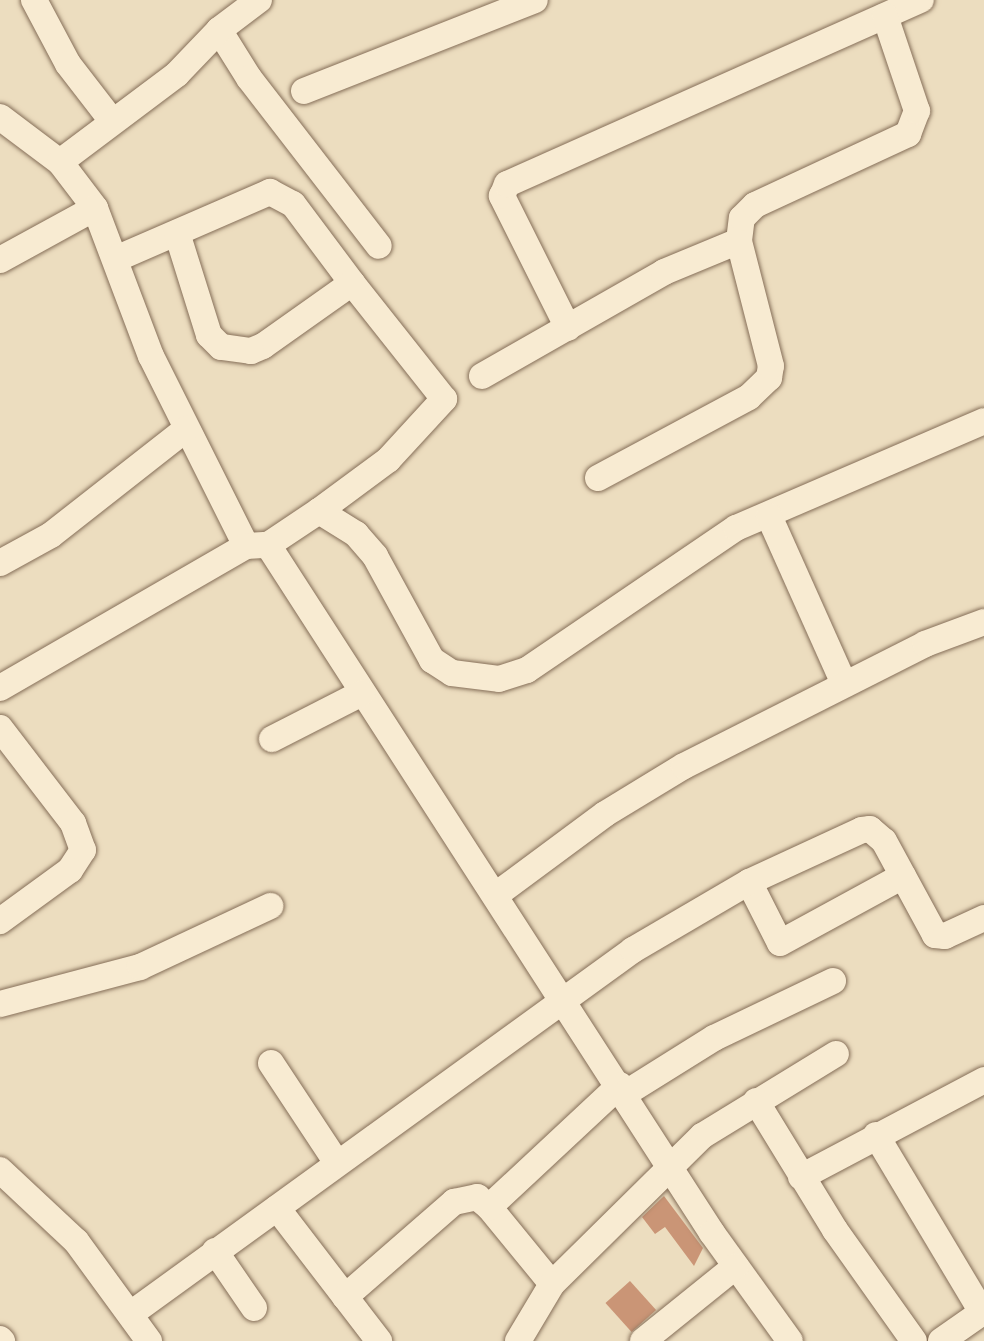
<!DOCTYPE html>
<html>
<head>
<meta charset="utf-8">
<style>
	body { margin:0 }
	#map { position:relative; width:984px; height:1341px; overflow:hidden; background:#ecddbf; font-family:Georgia,serif }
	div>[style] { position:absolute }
	.building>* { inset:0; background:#ca9576; transform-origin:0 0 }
	.roads { filter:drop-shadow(0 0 2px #856e58) drop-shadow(0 0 2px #856e58) }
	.minor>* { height:26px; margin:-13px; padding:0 13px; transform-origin:13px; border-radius:13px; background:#f8ebd2 }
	span { translate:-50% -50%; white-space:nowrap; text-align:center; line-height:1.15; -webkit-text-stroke:5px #f4e8ce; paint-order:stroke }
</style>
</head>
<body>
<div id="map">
	<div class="building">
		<div style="clip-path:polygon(664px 1196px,703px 1248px,694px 1266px,665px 1227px,655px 1234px,642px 1217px)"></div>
		<div style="left:630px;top:1281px;width:39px;height:33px;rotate:48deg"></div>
	</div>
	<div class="roads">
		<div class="minor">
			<div style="left:34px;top:0;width:72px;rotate:62deg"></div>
			<div style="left:68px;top:64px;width:72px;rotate:52.3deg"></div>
			<div style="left:219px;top:30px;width:57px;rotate:58deg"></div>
			<div style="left:249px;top:78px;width:212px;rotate:52.3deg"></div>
			<div style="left:304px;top:91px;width:248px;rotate:-21.5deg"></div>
			<div style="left:0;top:117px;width:75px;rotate:36.9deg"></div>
			<div style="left:60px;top:162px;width:58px;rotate:52.7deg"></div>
			<div style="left:95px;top:208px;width:158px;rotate:69.3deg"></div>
			<div style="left:151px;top:356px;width:212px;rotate:63.4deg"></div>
			<div style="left:246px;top:546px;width:22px;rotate:-3deg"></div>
			<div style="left:268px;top:545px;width:61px;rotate:-33.7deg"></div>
			<div style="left:319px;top:511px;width:44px;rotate:31.9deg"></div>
			<div style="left:356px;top:534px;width:29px;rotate:49deg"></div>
			<div style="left:375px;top:556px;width:119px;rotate:61.3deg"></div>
			<div style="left:432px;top:660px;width:24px;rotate:33deg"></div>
			<div style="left:452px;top:673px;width:47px;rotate:7.3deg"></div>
			<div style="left:499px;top:679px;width:29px;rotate:-18deg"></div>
			<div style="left:527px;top:670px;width:253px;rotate:-34.2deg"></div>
			<div style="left:736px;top:528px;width:270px;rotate:-23.3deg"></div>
			<div style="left:60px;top:162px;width:146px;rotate:-36.9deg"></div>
			<div style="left:177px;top:74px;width:61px;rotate:-46.3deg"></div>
			<div style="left:219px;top:30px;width:50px;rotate:-36.9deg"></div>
			<div style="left:118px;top:258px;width:166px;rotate:-23.5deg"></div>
			<div style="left:270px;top:192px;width:26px;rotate:28deg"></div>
			<div style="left:293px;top:204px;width:99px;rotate:53.2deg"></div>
			<div style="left:352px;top:283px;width:109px;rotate:144.7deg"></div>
			<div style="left:263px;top:346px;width:13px;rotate:157deg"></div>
			<div style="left:251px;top:351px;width:30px;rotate:-172deg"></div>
			<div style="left:221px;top:347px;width:17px;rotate:-135deg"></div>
			<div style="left:209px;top:335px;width:107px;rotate:-107.4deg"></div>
			<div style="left:0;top:260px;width:108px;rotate:-28.7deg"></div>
			<div style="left:568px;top:328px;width:148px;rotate:-116.6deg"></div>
			<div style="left:502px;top:196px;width:13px;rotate:-67deg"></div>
			<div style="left:507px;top:184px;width:453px;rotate:-24deg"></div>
			<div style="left:482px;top:376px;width:210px;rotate:-29.7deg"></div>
			<div style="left:664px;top:272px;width:81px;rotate:-22.5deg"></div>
			<div style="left:598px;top:478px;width:171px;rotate:-28.2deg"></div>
			<div style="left:749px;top:397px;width:28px;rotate:-44deg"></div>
			<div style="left:769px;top:378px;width:12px;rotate:-81deg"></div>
			<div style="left:771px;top:366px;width:129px;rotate:-104.4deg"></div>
			<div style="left:739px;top:241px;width:23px;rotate:-83deg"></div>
			<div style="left:742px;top:218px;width:18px;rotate:-45deg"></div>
			<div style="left:755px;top:205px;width:169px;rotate:-24.9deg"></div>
			<div style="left:908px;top:134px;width:25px;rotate:-69deg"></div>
			<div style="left:917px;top:111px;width:100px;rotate:-108.6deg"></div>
			<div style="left:319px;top:511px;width:86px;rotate:-36.5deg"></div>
			<div style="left:388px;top:460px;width:83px;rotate:-47.4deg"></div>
			<div style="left:444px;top:399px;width:148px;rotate:-128.4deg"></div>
			<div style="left:769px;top:516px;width:184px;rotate:65.9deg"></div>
			<div style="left:268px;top:545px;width:819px;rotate:57.16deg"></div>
			<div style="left:712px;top:1233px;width:133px;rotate:54.2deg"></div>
			<div style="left:0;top:563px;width:58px;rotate:-28.8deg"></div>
			<div style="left:51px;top:535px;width:172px;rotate:-38.1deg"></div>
			<div style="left:0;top:688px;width:284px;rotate:-30deg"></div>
			<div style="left:0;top:728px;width:120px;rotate:52.5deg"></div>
			<div style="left:73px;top:823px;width:29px;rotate:70deg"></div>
			<div style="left:83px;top:850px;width:24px;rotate:123deg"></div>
			<div style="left:70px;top:870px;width:87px;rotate:143.9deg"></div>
			<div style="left:272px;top:739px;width:101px;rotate:-27.1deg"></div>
			<div style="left:749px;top:882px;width:68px;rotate:63.1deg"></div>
			<div style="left:780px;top:943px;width:140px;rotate:-28.6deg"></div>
			<div style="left:497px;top:894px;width:134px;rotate:-36.5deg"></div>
			<div style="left:605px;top:814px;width:92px;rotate:-31.3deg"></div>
			<div style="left:684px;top:766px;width:270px;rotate:-26.8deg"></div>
			<div style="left:925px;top:644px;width:63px;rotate:-20.4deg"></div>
			<div style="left:0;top:1004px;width:145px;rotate:-14.8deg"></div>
			<div style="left:140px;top:967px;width:144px;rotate:-25.1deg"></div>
			<div style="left:271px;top:1063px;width:120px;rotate:56.6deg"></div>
			<div style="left:620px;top:1085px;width:179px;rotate:137deg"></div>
			<div style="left:489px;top:1207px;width:99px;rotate:50.7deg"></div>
			<div style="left:552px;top:1284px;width:211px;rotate:-44.6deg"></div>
			<div style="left:702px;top:1136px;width:157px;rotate:-31.5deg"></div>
			<div style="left:626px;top:1093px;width:104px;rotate:-32deg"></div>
			<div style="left:714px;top:1038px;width:132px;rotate:-25.6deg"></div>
			<div style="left:756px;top:1101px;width:151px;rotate:58.5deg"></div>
			<div style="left:835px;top:1230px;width:136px;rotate:54.6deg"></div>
			<div style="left:876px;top:1135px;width:206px;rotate:59.1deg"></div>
			<div style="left:0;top:1170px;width:104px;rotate:43.1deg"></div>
			<div style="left:76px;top:1241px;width:124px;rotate:53.9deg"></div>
			<div style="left:801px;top:1177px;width:207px;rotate:-27.9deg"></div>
			<div style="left:277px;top:1208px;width:168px;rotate:52.5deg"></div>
			<div style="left:215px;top:1251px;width:69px;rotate:55.6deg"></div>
			<div style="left:345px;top:1297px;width:145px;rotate:-41.1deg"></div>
			<div style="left:454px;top:1202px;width:24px;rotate:-12deg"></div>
			<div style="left:477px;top:1197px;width:16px;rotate:40deg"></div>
			<div style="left:132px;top:1313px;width:619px;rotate:-35.93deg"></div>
			<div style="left:633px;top:950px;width:134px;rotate:-30.4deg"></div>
			<div style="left:749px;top:882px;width:124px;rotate:-24.7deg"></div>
			<div style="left:862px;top:830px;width:8px;rotate:-7deg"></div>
			<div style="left:870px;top:829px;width:18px;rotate:41deg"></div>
			<div style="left:884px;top:841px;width:107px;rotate:61.5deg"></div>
			<div style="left:935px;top:935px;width:10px;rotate:6deg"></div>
			<div style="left:945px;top:936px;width:43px;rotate:-24.8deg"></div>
			<div style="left:0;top:1339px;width:3px;rotate:45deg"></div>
			<div style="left:518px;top:1341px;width:66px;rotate:-59.2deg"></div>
			<div style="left:643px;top:1341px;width:119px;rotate:-38.9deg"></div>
			<div style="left:941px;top:1341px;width:52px;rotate:-34.9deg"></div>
		</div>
	</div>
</div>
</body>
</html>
